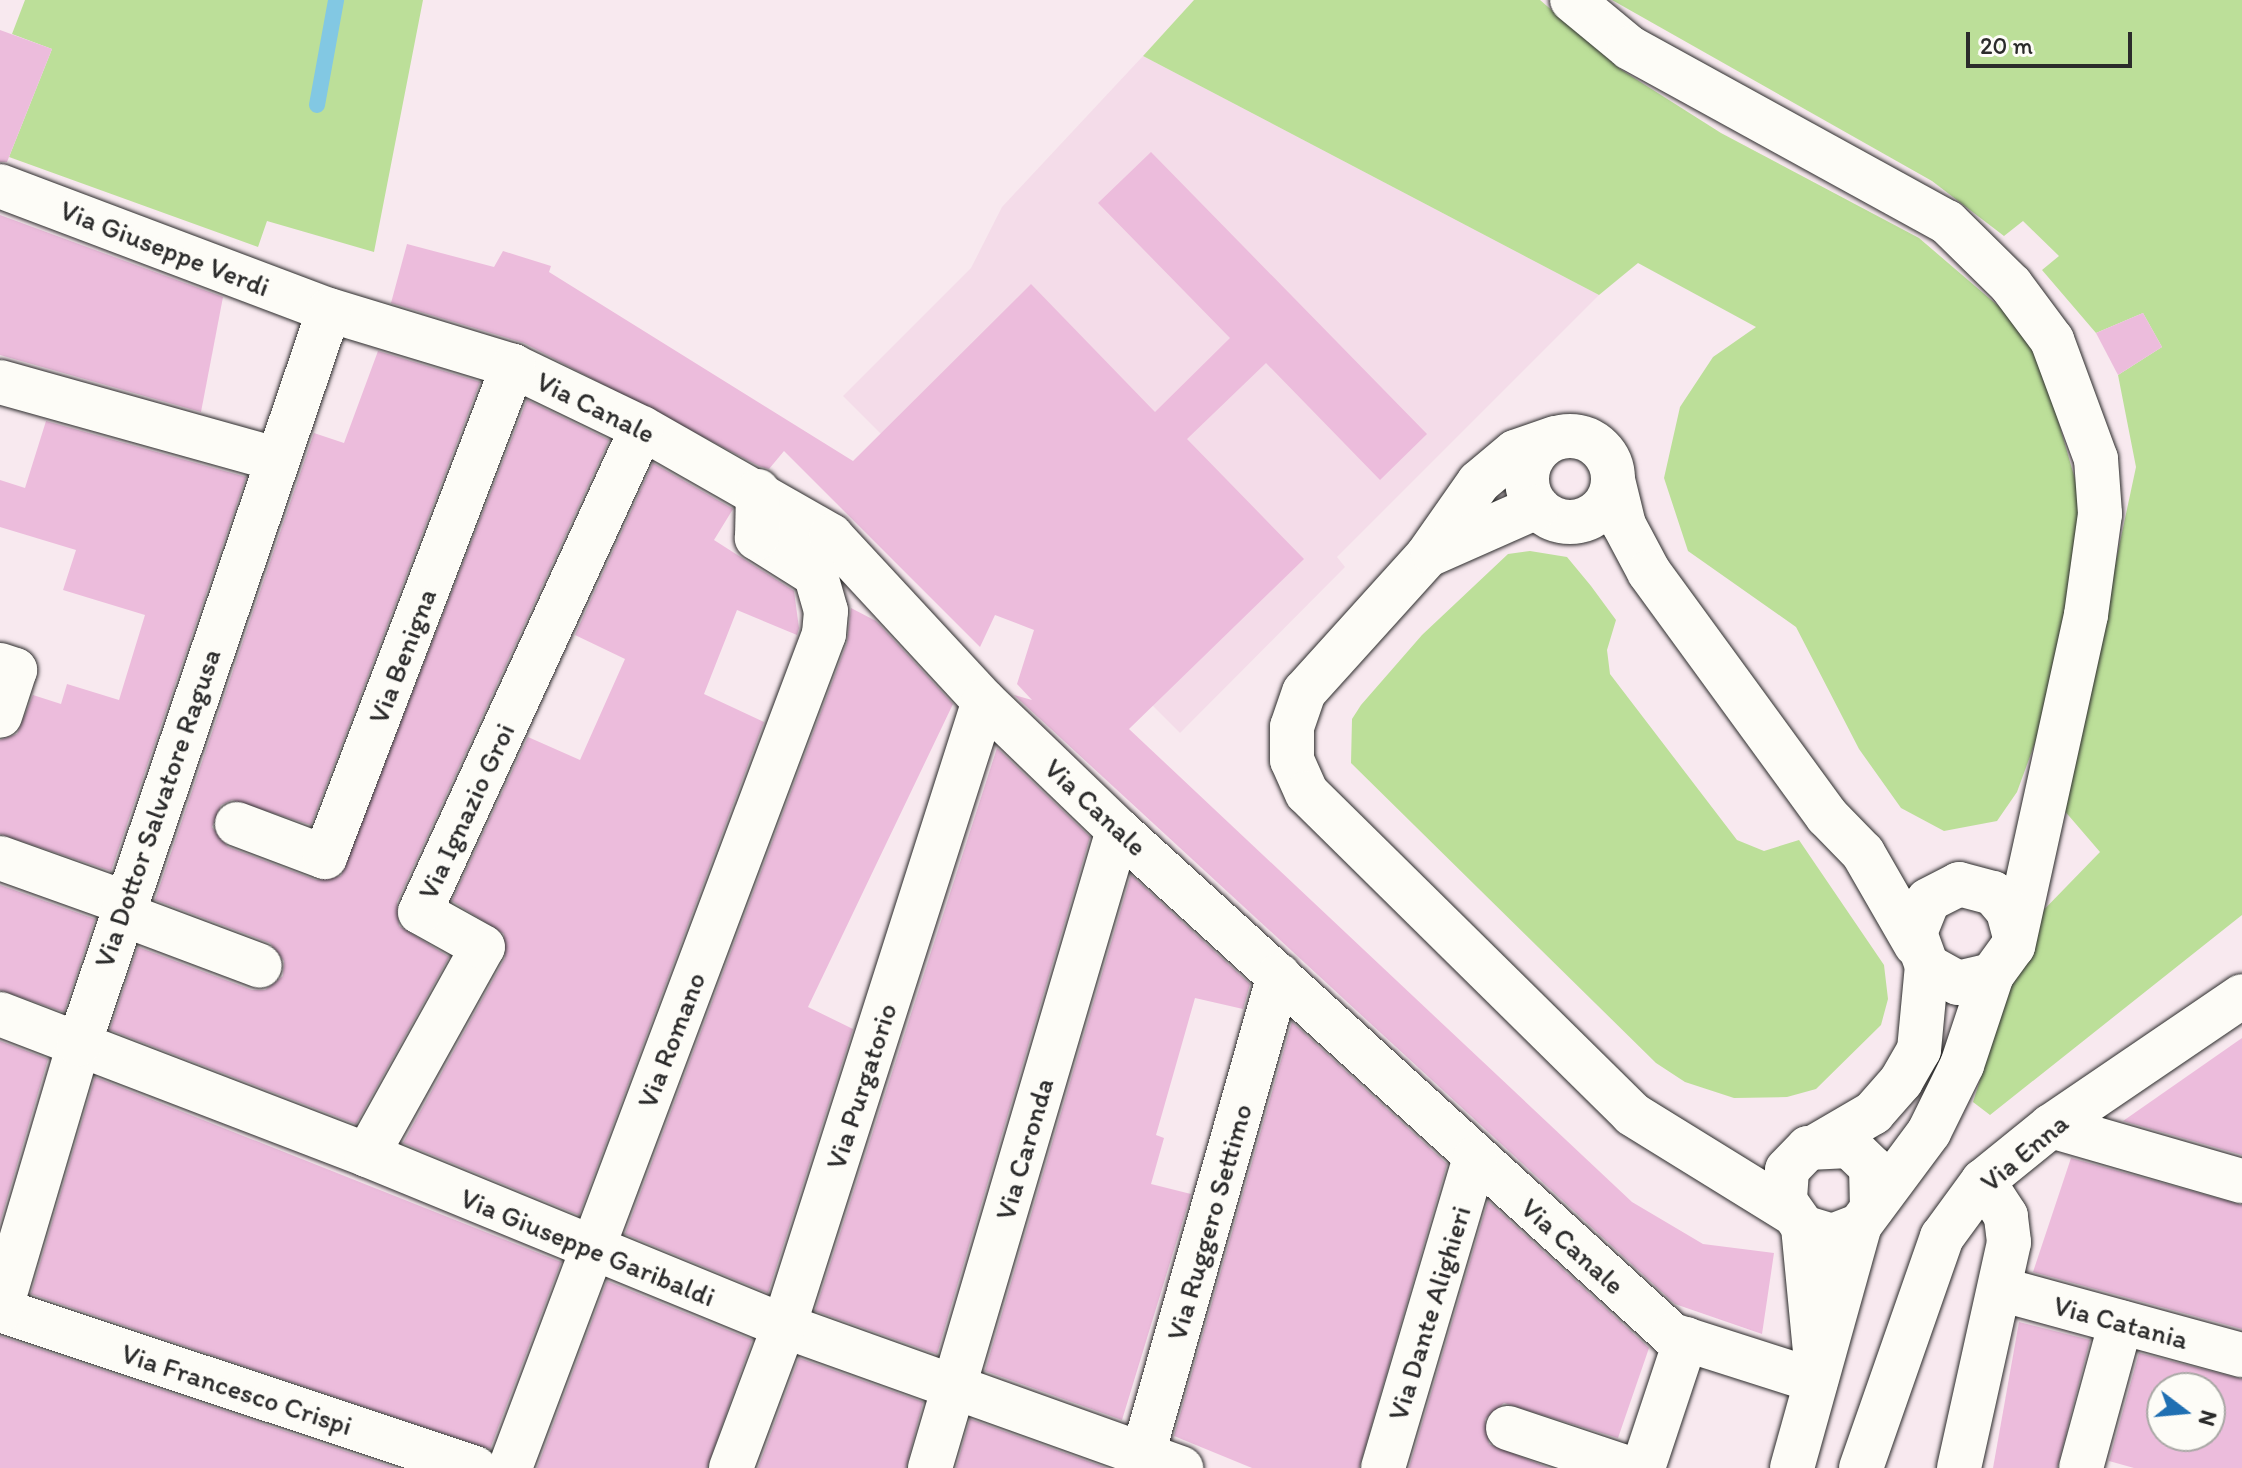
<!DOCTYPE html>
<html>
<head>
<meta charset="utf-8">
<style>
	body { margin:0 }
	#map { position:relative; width:2242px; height:1468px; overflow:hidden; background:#f8e9ef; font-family:Itim,sans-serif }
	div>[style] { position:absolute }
	.built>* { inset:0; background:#f4dce9 }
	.green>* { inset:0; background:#bcdf99 }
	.stream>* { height:16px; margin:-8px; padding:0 8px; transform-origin:8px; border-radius:8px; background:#82c8e3 }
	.building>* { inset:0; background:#ecbcdc }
	.roads { filter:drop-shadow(0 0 2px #2b2b2b) drop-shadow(0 0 2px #2b2b2b) }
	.minor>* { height:44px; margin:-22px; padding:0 22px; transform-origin:22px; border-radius:22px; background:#fdfcf7 }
	.minor>.ring { margin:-22px; padding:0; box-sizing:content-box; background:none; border:44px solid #fdfcf7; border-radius:50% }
	span { translate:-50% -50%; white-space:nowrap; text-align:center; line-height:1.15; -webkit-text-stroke:7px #fdfcf7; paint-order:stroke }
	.street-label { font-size:28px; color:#2b2b2b }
	.north { position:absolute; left:2146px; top:1372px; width:80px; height:80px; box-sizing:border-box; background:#fdfcf7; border:2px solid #a9a8a5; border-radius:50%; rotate:106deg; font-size:22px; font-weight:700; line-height:32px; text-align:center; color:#2b2b2b }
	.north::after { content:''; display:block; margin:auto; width:28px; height:36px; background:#1f6fb2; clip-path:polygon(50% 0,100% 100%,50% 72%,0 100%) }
	.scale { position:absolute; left:1966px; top:32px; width:166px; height:36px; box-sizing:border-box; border:4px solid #2b2b2b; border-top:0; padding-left:10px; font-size:24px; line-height:28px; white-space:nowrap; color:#2b2b2b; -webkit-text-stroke:6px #fdfcf7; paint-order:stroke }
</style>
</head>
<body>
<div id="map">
	<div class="built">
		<div style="clip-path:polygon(1143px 56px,1599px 295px,1337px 557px,1345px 567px,1180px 733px,843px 396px,971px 268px,1002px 207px)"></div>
	</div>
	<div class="green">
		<div style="clip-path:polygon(25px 0,423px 0,374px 252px,267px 221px,258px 247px,9px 157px,52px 49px,12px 34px)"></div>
		<div style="clip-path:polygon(1194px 0,1540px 0,1620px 69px,1721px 133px,1919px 238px,2003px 310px,2041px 361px,2081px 500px,2072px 590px,2047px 710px,2017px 792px,1997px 821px,1944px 831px,1901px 808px,1859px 749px,1796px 627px,1688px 551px,1664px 478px,1680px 407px,1713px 357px,1756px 327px,1638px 263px,1599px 295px,1143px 56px)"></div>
		<div style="clip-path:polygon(1612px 0,2242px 0,2242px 915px,1990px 1115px,1973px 1102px,2031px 923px,2100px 852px,2063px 809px,2136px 467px,2118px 375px,2162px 347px,2143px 313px,2096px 333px,2042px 270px,2059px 256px,2023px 221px,2004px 236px,1932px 181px)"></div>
		<div style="clip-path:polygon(1530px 551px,1567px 557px,1591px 586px,1616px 620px,1607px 650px,1610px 674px,1737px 840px,1764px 851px,1799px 840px,1884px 965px,1888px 999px,1881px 1025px,1816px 1089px,1787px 1097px,1734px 1098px,1685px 1082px,1656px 1063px,1351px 763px,1352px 719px,1361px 705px,1422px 635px,1508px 554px)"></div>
	</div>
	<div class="stream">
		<div style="left:317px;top:105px;width:107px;rotate:-79.7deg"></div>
	</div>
	<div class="building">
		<div style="clip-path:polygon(0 30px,52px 49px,7px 162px,0 162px)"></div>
		<div style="clip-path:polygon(1151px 152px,1427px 434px,1380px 480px,1266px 363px,1187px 439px,1304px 559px,1129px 729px,1632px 1202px,1703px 1244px,1774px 1253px,1762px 1334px,1675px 1304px,1014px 695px,1032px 700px,1017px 684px,1034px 630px,995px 615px,980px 647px,784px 451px,769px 469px,759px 466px,524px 343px,391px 303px,407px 244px,494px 267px,503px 251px,551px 266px,549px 272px,853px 461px,1031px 284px,1155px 412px,1230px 338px,1098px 203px)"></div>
		<div style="clip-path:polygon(0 215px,223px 297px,201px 412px,0 355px)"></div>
		<div style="clip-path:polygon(2143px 313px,2162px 347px,2118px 375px,2096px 333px)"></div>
		<div style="clip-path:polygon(378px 351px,480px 382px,311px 825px,232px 800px,221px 805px,212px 827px,228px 847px,316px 880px,341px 876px,527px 400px,609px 440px,397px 902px,399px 926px,449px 957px,356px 1124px,110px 1030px,138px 947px,252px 990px,265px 990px,283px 976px,284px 961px,270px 943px,155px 900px,314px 433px,344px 443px)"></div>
		<div style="clip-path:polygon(46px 421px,246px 477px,111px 871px,0 834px,0 740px,17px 734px,33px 695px,61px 704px,67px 684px,119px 700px,145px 615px,63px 590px,76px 550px,0 527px,0 480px,25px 488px)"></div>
		<div style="clip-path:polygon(653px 463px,733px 509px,714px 540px,794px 591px,799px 628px,797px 635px,737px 610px,704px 694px,764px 722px,579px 1215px,403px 1143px,505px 958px,504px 934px,452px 901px,528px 737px,580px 760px,625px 659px,575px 635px)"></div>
		<div style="clip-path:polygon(851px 608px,876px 621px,953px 704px,808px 1007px,853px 1029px,768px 1293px,625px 1234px,847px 643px)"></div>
		<div style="clip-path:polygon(997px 748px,1090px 837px,937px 1354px,815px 1311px)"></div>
		<div style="clip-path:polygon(1131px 875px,1250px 984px,1243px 1009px,1195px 998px,1156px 1135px,1164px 1138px,1151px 1184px,1191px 1194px,1122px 1420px,985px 1371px)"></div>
		<div style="clip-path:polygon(0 885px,95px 919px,64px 1012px,0 990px)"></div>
		<div style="clip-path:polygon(1292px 1022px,1447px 1164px,1359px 1468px,1252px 1468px,1174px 1436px)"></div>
		<div style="clip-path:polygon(2242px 1038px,2242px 1155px,2123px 1121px)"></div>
		<div style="clip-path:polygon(0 1041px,48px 1059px,0 1223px)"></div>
		<div style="clip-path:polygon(95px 1077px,561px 1262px,490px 1449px,31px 1294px)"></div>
		<div style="clip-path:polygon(2071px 1158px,2242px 1205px,2242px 1329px,2033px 1272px)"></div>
		<div style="clip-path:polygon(1488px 1201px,1649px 1348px,1618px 1438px,1504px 1403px,1485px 1419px,1489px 1444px,1549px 1468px,1409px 1468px)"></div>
		<div style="clip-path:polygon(607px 1281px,752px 1340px,707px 1468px,537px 1468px)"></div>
		<div style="clip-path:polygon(2019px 1322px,2090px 1340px,2057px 1468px,1993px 1468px)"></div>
		<div style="clip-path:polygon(0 1336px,396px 1468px,0 1468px)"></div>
		<div style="clip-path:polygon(evenodd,2139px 1353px,2242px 1379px,2242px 1468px,2134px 1468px,2109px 1461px,2139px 1353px,2162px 1388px,2210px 1388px,2210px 1436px,2162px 1436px,2162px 1388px)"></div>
		<div style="clip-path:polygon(799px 1358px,923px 1402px,906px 1468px,758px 1468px)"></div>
		<div style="clip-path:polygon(970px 1419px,1107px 1468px,956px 1468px)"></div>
	</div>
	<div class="roads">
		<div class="minor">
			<div style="left:1572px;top:0;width:75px;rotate:39.6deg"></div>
			<div style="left:1630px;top:48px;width:362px;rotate:28.8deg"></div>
			<div style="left:1947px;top:222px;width:90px;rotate:44.5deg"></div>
			<div style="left:2011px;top:285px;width:69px;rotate:53.3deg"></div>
			<div style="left:2052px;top:340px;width:127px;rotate:69.7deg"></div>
			<div style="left:2096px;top:459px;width:55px;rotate:85.8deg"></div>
			<div style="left:2100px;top:514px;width:102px;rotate:97.9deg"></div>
			<div style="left:2086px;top:615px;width:339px;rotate:102.4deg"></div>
			<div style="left:2013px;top:946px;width:36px;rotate:126deg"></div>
			<div style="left:1992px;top:975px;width:35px;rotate:167deg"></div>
			<div style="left:1958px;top:983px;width:35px;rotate:-151deg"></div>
			<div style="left:1927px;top:966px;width:35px;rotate:-110deg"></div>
			<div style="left:1915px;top:933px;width:35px;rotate:-68deg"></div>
			<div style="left:1928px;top:900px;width:35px;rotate:-27deg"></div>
			<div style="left:1959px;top:884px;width:35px;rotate:15deg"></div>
			<div style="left:1993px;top:893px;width:23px;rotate:50deg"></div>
			<div style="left:2008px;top:911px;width:24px;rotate:75deg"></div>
			<div style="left:0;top:186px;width:352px;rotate:20.7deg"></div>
			<div style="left:329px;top:310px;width:192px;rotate:16.9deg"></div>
			<div style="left:513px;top:366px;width:143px;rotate:25.7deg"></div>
			<div style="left:642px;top:428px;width:218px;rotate:29.7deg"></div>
			<div style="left:831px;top:536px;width:225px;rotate:47.2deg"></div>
			<div style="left:984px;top:701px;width:186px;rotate:43.9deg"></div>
			<div style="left:1118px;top:830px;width:750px;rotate:42.35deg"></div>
			<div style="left:1672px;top:1335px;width:151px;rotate:17.7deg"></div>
			<div style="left:0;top:382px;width:286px;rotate:15.6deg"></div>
			<div class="ring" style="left:1527px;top:436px;width:42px;height:42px"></div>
			<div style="left:1555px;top:438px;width:42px;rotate:160.7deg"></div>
			<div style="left:1515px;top:452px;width:47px;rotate:140.2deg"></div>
			<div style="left:1479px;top:482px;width:90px;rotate:125.1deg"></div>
			<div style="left:1427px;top:556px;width:183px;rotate:132.1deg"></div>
			<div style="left:1304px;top:692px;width:37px;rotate:109deg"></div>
			<div style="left:1292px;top:727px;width:33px;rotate:90deg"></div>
			<div style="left:1292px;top:760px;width:36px;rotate:66deg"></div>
			<div style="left:1307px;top:793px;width:457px;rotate:44.6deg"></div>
			<div style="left:1632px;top:1114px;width:185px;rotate:31.7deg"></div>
			<div style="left:1613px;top:480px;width:46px;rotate:76.3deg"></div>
			<div style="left:1624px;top:525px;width:53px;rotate:62deg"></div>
			<div style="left:1649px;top:572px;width:302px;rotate:53.9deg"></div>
			<div style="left:1827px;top:816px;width:52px;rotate:45.8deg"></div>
			<div style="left:1863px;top:853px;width:106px;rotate:60.1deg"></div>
			<div style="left:1433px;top:553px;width:114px;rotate:-23.9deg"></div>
			<div style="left:0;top:665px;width:16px;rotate:18deg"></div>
			<div style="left:15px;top:670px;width:48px;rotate:108.1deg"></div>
			<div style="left:237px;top:824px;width:94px;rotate:20.6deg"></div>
			<div style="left:325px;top:857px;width:526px;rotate:-69.05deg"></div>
			<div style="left:0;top:858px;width:134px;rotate:19.7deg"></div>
			<div style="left:122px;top:914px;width:147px;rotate:20.6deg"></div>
			<div style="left:0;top:1014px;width:393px;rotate:21deg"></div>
			<div style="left:367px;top:1155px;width:451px;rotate:22.3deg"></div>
			<div style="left:784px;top:1326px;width:422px;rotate:19.7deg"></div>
			<div style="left:2051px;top:1126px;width:199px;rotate:16.1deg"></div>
			<div style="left:1818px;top:1145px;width:64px;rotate:-30.2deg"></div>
			<div style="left:1873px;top:1113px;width:43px;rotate:-48.8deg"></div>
			<div style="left:1901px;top:1081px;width:36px;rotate:-60deg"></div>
			<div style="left:1919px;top:1050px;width:84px;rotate:-84.6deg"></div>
			<div style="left:367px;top:1155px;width:238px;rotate:-60.9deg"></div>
			<div style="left:483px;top:947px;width:72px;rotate:-150.9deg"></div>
			<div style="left:420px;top:912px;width:532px;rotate:-65.36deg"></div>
			<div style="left:1872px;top:1208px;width:41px;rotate:-91.4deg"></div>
			<div style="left:1871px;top:1167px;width:30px;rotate:-136deg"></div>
			<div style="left:1849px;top:1146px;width:41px;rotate:177.2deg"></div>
			<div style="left:1808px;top:1148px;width:30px;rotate:134deg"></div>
			<div style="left:1787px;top:1170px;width:31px;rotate:94deg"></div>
			<div style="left:1785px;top:1201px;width:32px;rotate:55deg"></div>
			<div style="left:1803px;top:1227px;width:30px;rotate:17deg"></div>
			<div style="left:1832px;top:1236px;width:30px;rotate:-21deg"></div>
			<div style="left:1860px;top:1225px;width:116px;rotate:-53.4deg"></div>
			<div style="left:1929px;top:1132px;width:75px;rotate:-63.8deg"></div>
			<div style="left:1962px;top:1065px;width:95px;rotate:-71.6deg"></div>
			<div style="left:1803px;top:1227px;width:125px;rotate:84.5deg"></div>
			<div style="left:2000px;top:1289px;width:251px;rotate:15.3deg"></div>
			<div style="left:0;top:1310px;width:501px;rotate:18.4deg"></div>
			<div style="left:0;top:1311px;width:278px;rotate:-73.5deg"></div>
			<div style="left:79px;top:1044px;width:775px;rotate:-71.19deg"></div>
			<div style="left:1508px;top:1428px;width:126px;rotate:18.4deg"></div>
			<div style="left:510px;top:1468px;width:891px;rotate:-69.37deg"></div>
			<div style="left:824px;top:634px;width:23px;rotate:-85deg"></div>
			<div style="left:826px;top:611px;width:37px;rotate:-106deg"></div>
			<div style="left:816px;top:575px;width:70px;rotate:-147.9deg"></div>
			<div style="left:757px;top:538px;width:47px;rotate:-88.8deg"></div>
			<div style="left:731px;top:1468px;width:152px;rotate:-69.5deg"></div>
			<div style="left:784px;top:1326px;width:656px;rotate:-72.26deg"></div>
			<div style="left:930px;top:1468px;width:665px;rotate:-73.58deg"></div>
			<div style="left:1139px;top:1468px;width:512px;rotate:-74.15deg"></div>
			<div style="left:1383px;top:1468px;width:323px;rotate:-73.5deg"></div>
			<div style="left:1643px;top:1468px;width:136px;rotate:-71.6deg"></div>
			<div style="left:1792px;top:1468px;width:252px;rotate:-74.4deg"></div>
			<div style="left:1861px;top:1468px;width:245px;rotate:-70.7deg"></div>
			<div style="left:1942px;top:1237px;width:69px;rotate:-53.8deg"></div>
			<div style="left:1983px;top:1181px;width:87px;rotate:-39deg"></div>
			<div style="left:2051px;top:1126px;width:231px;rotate:-34.2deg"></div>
			<div style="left:1959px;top:1468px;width:231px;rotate:-77.5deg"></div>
			<div style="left:2009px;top:1242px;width:26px;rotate:-97deg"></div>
			<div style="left:2006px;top:1216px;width:42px;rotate:-123.3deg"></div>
			<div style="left:2081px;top:1468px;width:151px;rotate:-74.7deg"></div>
		</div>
	</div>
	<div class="street-label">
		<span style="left:165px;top:248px;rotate:21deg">Via Giuseppe Verdi</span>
		<span style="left:596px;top:407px;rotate:26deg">Via Canale</span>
		<span style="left:402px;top:656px;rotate:-69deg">Via Benigna</span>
		<span style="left:1096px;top:807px;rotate:43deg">Via Canale</span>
		<span style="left:157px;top:808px;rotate:-71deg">Via Dottor Salvatore Ragusa</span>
		<span style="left:466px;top:811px;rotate:-65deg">Via Ignazio Groi</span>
		<span style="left:671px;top:1040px;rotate:-69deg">Via Romano</span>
		<span style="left:861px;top:1086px;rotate:-72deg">Via Purgatorio</span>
		<span style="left:1024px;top:1149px;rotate:-74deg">Via Caronda</span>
		<span style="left:2024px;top:1152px;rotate:-40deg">Via Enna</span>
		<span style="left:1209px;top:1222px;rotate:-74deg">Via Ruggero Settimo</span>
		<span style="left:1573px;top:1246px;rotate:42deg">Via Canale</span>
		<span style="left:588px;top:1247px;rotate:22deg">Via Giuseppe Garibaldi</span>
		<span style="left:1429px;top:1313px;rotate:-73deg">Via Dante Alighieri</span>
		<span style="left:2121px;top:1322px;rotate:15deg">Via Catania</span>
		<span style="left:237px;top:1389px;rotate:18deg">Via Francesco Crispi</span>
	</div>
	<div class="north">N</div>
	<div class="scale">20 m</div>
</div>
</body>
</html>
